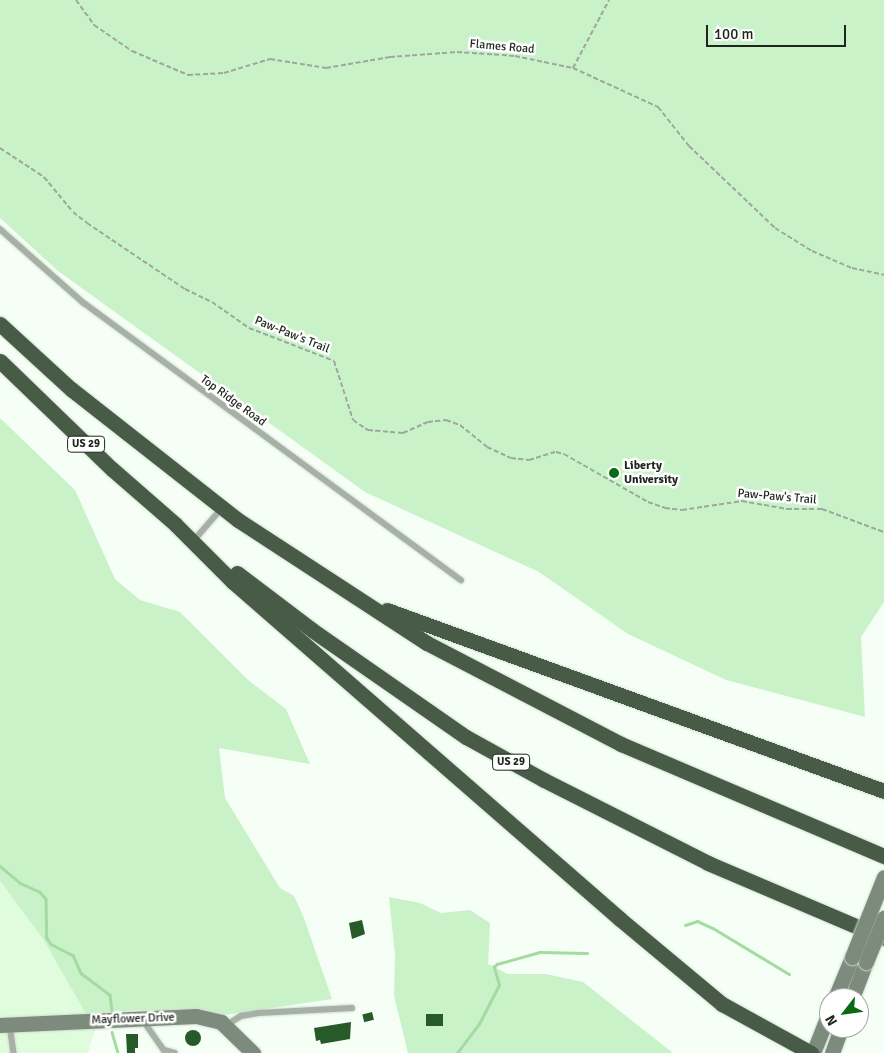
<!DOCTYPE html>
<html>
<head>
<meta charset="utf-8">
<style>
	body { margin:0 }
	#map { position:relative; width:884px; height:1053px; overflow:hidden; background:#f5fff5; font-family:Signika,sans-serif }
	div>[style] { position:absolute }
	.built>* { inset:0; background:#dffcdd }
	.green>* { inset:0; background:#caf2c8 }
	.stream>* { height:2.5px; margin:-1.25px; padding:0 1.25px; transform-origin:1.25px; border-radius:1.25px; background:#a3dba1 }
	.building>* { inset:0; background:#275a28; transform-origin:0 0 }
	.round { border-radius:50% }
	.path>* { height:2px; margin-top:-1px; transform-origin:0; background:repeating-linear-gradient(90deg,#9ea79e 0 5px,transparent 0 7.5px) }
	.roads { filter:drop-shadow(0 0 1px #d2dcd2) drop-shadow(0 0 1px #d2dcd2) }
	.lane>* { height:5.5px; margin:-2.75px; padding:0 2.75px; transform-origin:2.75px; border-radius:2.75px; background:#a6b0a5 }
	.secondary>* { height:15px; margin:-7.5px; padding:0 7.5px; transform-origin:7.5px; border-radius:7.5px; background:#7d8b7c }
	.highway>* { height:15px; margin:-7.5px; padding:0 7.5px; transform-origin:7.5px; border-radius:7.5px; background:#475b46 }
	.bridges { filter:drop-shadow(0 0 1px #d2dcd2) drop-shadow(0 0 1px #d2dcd2) }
	.secondary-bridge>* { height:15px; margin:-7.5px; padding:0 7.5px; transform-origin:7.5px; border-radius:7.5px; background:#7d8b7c }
	.dots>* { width:14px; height:14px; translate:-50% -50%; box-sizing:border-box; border:2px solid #fff; border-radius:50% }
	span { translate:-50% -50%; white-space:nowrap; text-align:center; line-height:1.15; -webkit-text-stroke:5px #fff; paint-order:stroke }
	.shield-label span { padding:1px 4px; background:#fff; border:1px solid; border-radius:4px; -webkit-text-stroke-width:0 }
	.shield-label { font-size:11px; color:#1d251c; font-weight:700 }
	.street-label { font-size:12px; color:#1d251c }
	.poi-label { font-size:12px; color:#1d251c; font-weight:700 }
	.left { translate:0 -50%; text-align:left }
	.north { position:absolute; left:819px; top:988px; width:50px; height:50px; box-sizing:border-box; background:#fff; border:1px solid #a5a8a4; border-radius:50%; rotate:240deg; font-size:14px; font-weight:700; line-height:20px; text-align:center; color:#1d251c }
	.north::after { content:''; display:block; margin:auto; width:18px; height:22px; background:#0a6a15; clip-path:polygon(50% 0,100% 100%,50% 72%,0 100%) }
	.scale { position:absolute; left:706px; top:25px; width:140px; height:22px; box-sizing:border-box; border:2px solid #1d251c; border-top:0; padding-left:6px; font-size:15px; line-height:18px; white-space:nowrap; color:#1d251c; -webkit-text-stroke:4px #fff; paint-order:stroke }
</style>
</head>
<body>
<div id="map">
	<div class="built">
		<div style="clip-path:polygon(0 881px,43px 939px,95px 1029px,88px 1053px,0 1053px)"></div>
	</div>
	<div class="green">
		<div style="clip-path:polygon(0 0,884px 0,884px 602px,861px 637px,865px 717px,726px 680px,628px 634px,539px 572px,365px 492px,58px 271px,0 218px)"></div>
		<div style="clip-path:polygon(0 418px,75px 490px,115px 579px,140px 600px,180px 612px,248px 680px,286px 709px,310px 764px,219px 748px,225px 798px,280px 888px,294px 896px,304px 918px,332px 999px,225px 1015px,138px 1010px,86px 1014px,43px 939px,0 881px)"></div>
		<div style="clip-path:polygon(389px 897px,420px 903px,441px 913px,470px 910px,490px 923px,488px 964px,508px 974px,546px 974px,583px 982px,673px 1053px,408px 1053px,394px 996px,395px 956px)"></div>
	</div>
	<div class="stream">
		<div style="left:0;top:866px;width:26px;rotate:40deg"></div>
		<div style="left:20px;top:883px;width:22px;rotate:24deg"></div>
		<div style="left:40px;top:892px;width:9px;rotate:49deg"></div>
		<div style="left:46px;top:899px;width:39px;rotate:89deg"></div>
		<div style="left:47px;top:938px;width:7px;rotate:56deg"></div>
		<div style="left:51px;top:944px;width:25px;rotate:27deg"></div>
		<div style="left:73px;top:955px;width:20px;rotate:66deg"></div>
		<div style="left:81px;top:973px;width:36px;rotate:37deg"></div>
		<div style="left:110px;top:995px;width:16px;rotate:83deg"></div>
		<div style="left:685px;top:925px;width:13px;rotate:-18deg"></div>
		<div style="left:697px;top:921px;width:17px;rotate:24deg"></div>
		<div style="left:713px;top:928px;width:89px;rotate:31.2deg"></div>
		<div style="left:112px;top:1032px;width:22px;rotate:74deg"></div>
		<div style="left:457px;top:1053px;width:36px;rotate:-53deg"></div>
		<div style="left:479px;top:1024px;width:44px;rotate:-62.9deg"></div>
		<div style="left:499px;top:985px;width:19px;rotate:-106deg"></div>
		<div style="left:494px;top:967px;width:4px;rotate:-45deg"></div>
		<div style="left:497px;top:964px;width:45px;rotate:-15.6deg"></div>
		<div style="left:540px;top:952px;width:47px;rotate:1.2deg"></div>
	</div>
	<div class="building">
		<div style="clip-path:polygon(362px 920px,365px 934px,352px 939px,349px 923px)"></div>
		<div style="left:372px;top:1012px;width:8px;height:10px;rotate:76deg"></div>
		<div style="left:426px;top:1014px;width:17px;height:12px"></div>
		<div style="clip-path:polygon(351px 1022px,350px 1039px,321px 1044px,320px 1040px,316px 1041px,314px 1028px)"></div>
		<div class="round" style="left:185px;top:1030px;width:16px;height:16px"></div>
		<div style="clip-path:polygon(126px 1034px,138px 1034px,138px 1048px,135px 1048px,135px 1053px,127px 1053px)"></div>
	</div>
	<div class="path">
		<div style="left:76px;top:0;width:31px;rotate:54deg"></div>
		<div style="left:94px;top:25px;width:46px;rotate:34.4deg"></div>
		<div style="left:132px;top:51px;width:61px;rotate:23.2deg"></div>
		<div style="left:188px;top:75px;width:36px;rotate:-3deg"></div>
		<div style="left:224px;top:73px;width:48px;rotate:-16.9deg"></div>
		<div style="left:270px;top:59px;width:57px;rotate:9.1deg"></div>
		<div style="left:326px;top:68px;width:65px;rotate:-9.8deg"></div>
		<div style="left:390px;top:57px;width:67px;rotate:-4.3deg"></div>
		<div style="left:457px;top:52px;width:58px;rotate:3.9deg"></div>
		<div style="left:515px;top:56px;width:59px;rotate:11.7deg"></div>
		<div style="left:573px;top:68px;width:94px;rotate:24.6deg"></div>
		<div style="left:658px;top:107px;width:50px;rotate:51.5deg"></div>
		<div style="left:689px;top:146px;width:119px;rotate:43.6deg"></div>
		<div style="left:775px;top:228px;width:44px;rotate:31.9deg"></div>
		<div style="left:812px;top:251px;width:43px;rotate:23deg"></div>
		<div style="left:852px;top:268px;width:33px;rotate:12deg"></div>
		<div style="left:573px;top:68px;width:77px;rotate:-62.1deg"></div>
		<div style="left:0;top:148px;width:53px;rotate:33.4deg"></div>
		<div style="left:44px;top:177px;width:45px;rotate:50.4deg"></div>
		<div style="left:73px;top:212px;width:18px;rotate:38deg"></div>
		<div style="left:87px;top:223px;width:118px;rotate:34deg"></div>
		<div style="left:185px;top:289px;width:30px;rotate:26deg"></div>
		<div style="left:212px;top:302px;width:45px;rotate:35.1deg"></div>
		<div style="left:249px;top:328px;width:91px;rotate:21.2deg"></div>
		<div style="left:334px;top:361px;width:62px;rotate:72.1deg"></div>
		<div style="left:353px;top:420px;width:18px;rotate:34deg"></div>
		<div style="left:368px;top:430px;width:35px;rotate:5deg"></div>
		<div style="left:403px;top:433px;width:27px;rotate:-24deg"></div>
		<div style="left:428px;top:422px;width:18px;rotate:-6deg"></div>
		<div style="left:446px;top:420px;width:15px;rotate:20deg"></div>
		<div style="left:460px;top:425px;width:35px;rotate:39deg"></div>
		<div style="left:487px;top:447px;width:26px;rotate:25deg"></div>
		<div style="left:511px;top:458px;width:18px;rotate:6deg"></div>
		<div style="left:529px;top:460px;width:28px;rotate:-17deg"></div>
		<div style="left:556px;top:452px;width:8px;rotate:14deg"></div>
		<div style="left:564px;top:454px;width:97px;rotate:29.7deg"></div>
		<div style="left:648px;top:502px;width:18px;rotate:19deg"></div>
		<div style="left:665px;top:508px;width:17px;rotate:7deg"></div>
		<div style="left:682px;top:510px;width:61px;rotate:-8.5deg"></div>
		<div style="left:742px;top:501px;width:46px;rotate:10.1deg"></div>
		<div style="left:787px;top:509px;width:35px"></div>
		<div style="left:822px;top:509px;width:66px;rotate:20.4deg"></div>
	</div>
	<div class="roads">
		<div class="lane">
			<div style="left:0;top:229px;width:112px;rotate:41.4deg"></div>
			<div style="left:84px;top:303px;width:468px;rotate:36.3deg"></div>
			<div style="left:195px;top:539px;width:41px;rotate:-48.9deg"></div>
			<div style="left:143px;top:1020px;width:37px;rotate:55deg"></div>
			<div style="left:164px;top:1050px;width:11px;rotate:15deg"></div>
			<div style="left:10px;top:1025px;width:28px;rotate:82deg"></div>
			<div style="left:225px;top:1026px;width:19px;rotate:-32deg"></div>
			<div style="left:241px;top:1016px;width:17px;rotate:-10deg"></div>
			<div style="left:258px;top:1013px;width:94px;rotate:-3deg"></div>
		</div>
		<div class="secondary">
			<div style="left:835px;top:998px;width:44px;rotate:-67.5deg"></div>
			<div style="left:852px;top:998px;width:39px;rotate:-69deg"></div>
			<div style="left:0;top:1025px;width:196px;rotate:-2.6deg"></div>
			<div style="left:196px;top:1016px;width:26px;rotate:13deg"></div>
			<div style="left:221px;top:1022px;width:45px;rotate:44.1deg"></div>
			<div style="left:813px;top:1053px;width:43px;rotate:-68.2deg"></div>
			<div style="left:832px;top:1053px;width:27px;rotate:-70deg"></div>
		</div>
		<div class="highway">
			<div style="left:0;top:324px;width:96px;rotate:42.5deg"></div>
			<div style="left:71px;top:389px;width:212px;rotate:38.1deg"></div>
			<div style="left:238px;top:520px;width:225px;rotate:33.1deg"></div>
			<div style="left:427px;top:643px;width:219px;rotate:27.5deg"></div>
			<div style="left:621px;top:744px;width:286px;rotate:23.1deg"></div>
			<div style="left:0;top:361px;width:156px;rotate:44deg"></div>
			<div style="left:112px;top:469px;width:84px;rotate:41.1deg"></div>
			<div style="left:175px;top:524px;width:81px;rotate:45deg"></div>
			<div style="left:232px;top:581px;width:515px;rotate:41.06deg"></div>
			<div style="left:620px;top:919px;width:133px;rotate:39.8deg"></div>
			<div style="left:722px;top:1004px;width:102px;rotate:28.8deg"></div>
			<div style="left:237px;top:573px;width:94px;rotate:37.2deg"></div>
			<div style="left:312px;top:630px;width:188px;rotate:34.8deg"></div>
			<div style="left:466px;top:737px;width:89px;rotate:28.9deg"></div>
			<div style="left:544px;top:780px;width:184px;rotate:26.8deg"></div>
			<div style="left:708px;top:863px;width:191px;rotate:23.1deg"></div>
			<div style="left:387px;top:610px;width:529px;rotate:20.01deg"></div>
		</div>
	</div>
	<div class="bridges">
		<div class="secondary-bridge">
			<div style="left:852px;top:957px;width:86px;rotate:-68.2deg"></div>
			<div style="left:866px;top:962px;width:48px;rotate:-67.8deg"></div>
		</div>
	</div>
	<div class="dots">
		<div style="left:614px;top:473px;background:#0a6a15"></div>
	</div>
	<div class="shield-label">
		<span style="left:86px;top:444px">US 29</span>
		<span style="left:511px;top:762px">US 29</span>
	</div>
	<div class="street-label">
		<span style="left:502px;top:47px;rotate:5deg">Flames Road</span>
		<span style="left:292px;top:335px;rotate:22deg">Paw-Paw's Trail</span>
		<span style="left:233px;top:401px;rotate:36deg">Top Ridge Road</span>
		<span style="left:777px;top:497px;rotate:5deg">Paw-Paw's Trail</span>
		<span style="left:133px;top:1019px;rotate:-2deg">Mayflower Drive</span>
	</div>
	<div class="poi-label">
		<span class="left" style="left:624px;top:473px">Liberty<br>University</span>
	</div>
	<div class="north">N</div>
	<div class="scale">100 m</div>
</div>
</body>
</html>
